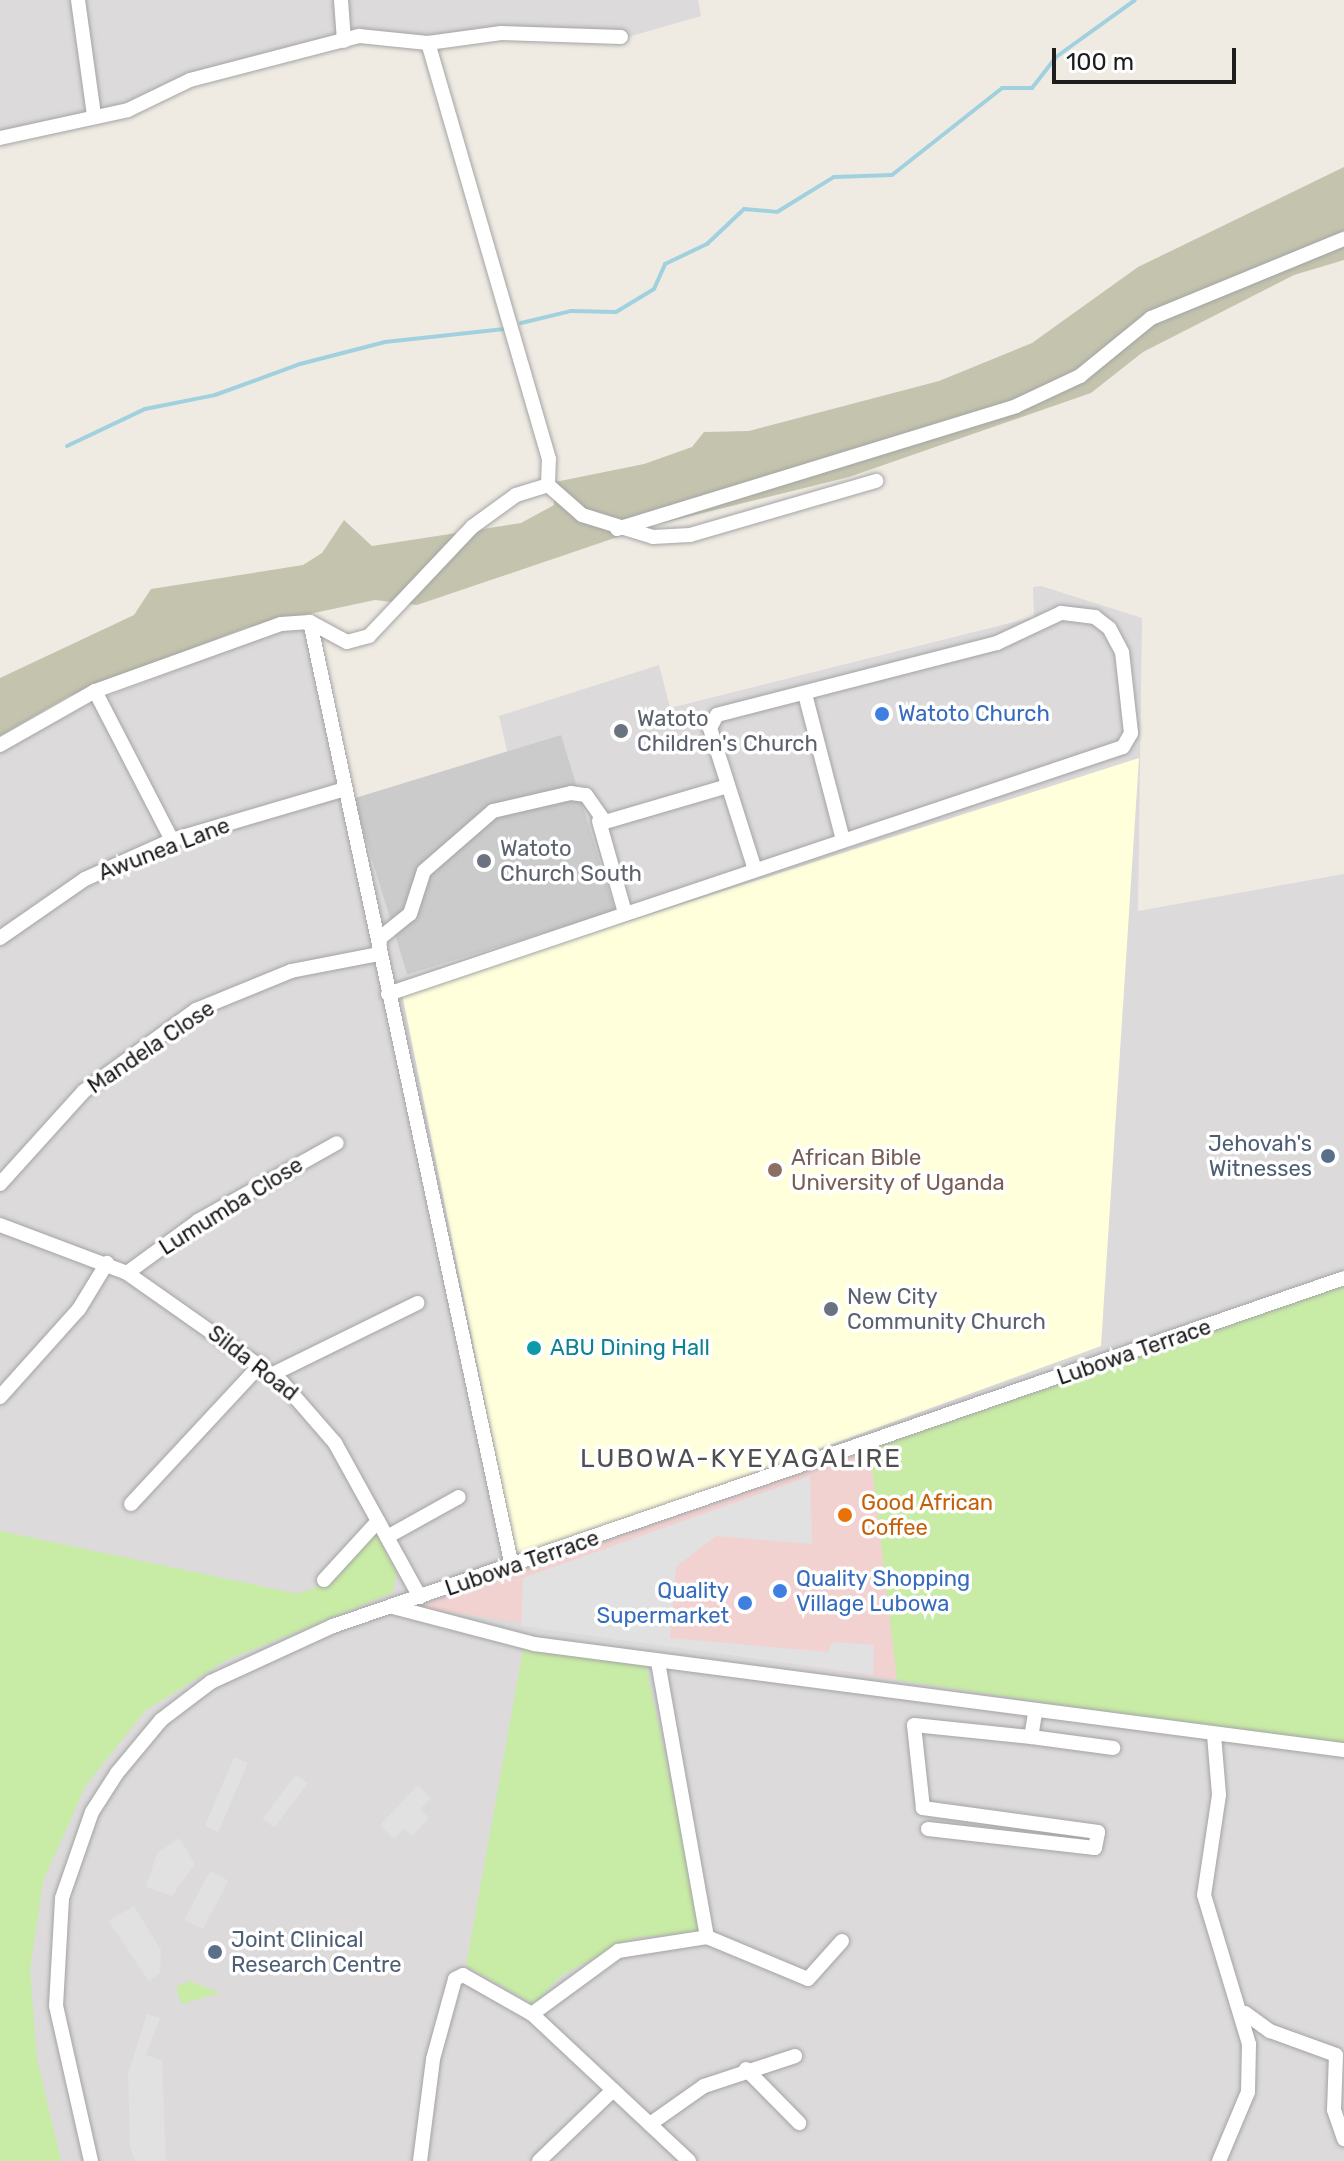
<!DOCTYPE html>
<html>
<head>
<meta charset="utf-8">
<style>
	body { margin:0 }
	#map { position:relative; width:1344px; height:2161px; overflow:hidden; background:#efebe3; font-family:Rubik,sans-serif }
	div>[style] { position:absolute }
	.residential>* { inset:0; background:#dcdada }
	.commercial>* { inset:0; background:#f1d2d1 }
	.education>* { inset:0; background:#ffffdc }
	.religious>* { inset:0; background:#cbcbcb; transform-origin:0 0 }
	.construction>* { inset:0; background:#c4c4ae }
	.grass>* { inset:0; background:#c8eca6 }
	.parking>* { inset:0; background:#e1e1e1; transform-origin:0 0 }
	.stream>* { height:4px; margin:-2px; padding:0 2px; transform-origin:2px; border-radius:2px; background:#a1d1df }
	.roads { filter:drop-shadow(0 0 2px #a4a4a4) drop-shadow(0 0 2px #a4a4a4) }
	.minor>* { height:14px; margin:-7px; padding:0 7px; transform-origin:7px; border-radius:7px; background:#fff }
	.dots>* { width:22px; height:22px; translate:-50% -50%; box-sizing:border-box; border:4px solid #fff; border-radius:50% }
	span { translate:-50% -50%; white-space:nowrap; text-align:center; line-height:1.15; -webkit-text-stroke:7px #fff; paint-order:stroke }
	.shop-label { font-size:22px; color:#366cbe }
	.left { translate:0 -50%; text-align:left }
	.right { translate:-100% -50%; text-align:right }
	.worship-label { font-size:22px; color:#5b616d }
	.street-label { font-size:22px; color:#1d1d1d }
	.service-label { font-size:22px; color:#4e5e75 }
	.education-label { font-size:22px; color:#785e54 }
	.culture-label { font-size:22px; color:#0d838f }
	.food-label { font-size:22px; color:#c56008 }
	.quarter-label { font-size:26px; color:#505050; letter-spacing:2px }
	.scale { position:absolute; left:1052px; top:48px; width:184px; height:36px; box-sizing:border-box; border:4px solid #1d1d1d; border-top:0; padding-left:10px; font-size:24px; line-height:28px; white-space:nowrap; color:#1d1d1d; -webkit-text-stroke:6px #fff; paint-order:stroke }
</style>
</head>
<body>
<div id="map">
	<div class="residential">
		<div style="clip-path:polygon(0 0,698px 0,701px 16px,621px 39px,492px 39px,429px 49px,353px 44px,270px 61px,124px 109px,0 135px)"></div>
		<div style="clip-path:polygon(1041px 586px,1142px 618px,1138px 911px,1344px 874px,1344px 2161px,0 2161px,0 753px,90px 703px,279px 631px,307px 627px,344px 818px,508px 755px,499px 716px,659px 665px,670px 708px,1034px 617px,1033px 587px)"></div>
	</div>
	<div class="commercial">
		<div style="clip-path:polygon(870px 1449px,897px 1680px,424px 1608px,428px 1603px)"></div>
	</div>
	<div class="education">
		<div style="clip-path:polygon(1139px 758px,1101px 1346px,517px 1559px,402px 994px)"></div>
	</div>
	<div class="religious">
		<div style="left:561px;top:735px;width:184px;height:217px;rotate:73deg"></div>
	</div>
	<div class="construction">
		<div style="clip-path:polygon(1344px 167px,1344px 260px,1294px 275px,1143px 352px,1091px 393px,849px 477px,650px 526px,417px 605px,375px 600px,248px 627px,67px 697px,0 736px,0 678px,134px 615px,151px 589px,303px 565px,322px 553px,344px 520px,372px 546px,521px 523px,554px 505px,555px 482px,644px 464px,692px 447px,704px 432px,749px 431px,939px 381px,1032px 343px,1138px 267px)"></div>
	</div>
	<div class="grass">
		<div style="clip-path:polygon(1344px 1285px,1344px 1749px,897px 1680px,870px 1449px)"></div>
		<div style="clip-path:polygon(375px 1530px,397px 1574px,392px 1593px,227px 1660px,146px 1710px,86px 1785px,43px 1881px,30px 1970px,37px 2059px,61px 2161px,0 2161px,0 1531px,298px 1594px,336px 1579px)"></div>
		<div style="clip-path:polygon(523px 1650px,646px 1665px,702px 1931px,634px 1938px,563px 1974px,534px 2004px,466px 1966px)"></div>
		<div style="clip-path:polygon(190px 1981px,220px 1993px,181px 2004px,176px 1987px)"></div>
	</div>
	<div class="parking">
		<div style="clip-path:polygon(810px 1476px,812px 1544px,716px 1536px,676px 1567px,670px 1638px,828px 1652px,832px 1642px,874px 1645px,873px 1675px,521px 1626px,523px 1578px)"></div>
		<div style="left:234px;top:1757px;width:15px;height:75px;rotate:23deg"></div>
		<div style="left:296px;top:1774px;width:15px;height:56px;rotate:37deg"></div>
		<div style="clip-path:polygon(418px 1785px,431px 1798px,420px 1809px,429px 1818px,412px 1836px,403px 1829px,394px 1839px,380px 1825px)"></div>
		<div style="clip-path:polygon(179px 1838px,195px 1864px,172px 1896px,146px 1887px,157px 1853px)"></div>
		<div style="left:210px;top:1871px;width:21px;height:55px;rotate:28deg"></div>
		<div style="clip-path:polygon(134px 1906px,161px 1950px,160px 1973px,149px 1981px,108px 1921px)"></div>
		<div style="clip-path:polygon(147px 2014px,160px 2018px,146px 2055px,162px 2060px,166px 2161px,135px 2161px,130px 2147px,128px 2074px)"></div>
	</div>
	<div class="stream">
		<div style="left:521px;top:323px;width:51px;rotate:-13.5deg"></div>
		<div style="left:571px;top:311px;width:45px;rotate:1.3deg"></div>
		<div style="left:616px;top:312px;width:44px;rotate:-31.2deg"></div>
		<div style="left:654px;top:289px;width:27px;rotate:-66deg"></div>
		<div style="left:665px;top:264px;width:47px;rotate:-25.5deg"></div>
		<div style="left:707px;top:244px;width:51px;rotate:-43.4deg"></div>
		<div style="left:744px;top:209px;width:33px;rotate:5deg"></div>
		<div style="left:777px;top:212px;width:67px;rotate:-31.6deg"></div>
		<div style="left:834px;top:177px;width:58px;rotate:-2deg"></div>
		<div style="left:892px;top:175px;width:140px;rotate:-38.3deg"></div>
		<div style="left:1002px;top:88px;width:30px"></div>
		<div style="left:1032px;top:88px;width:39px;rotate:-52deg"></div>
		<div style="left:1056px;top:57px;width:97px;rotate:-35.8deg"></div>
		<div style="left:67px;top:446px;width:86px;rotate:-25.4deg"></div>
		<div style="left:145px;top:409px;width:71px;rotate:-11.3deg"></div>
		<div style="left:215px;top:395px;width:90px;rotate:-20deg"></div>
		<div style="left:300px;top:364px;width:88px;rotate:-14.5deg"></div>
		<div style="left:385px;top:342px;width:120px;rotate:-6.2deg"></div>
	</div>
	<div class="roads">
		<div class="minor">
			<div style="left:78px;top:0;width:116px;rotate:82.1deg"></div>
			<div style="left:341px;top:0;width:41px;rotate:85.8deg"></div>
			<div style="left:0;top:138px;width:131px;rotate:-12.3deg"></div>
			<div style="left:128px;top:110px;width:69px;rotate:-25.8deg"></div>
			<div style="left:190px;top:80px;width:175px;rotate:-14.6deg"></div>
			<div style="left:359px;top:36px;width:69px;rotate:5.8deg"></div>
			<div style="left:428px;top:43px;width:74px;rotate:-7.8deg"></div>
			<div style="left:501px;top:33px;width:120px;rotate:1.9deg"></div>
			<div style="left:548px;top:485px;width:45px;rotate:41.4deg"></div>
			<div style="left:582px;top:515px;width:74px;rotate:17.2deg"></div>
			<div style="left:653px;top:537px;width:37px;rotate:-3deg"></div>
			<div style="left:690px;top:535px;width:194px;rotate:-16.2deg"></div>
			<div style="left:617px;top:529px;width:418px;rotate:-17.1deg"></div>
			<div style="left:1016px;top:406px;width:71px;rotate:-25.1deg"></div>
			<div style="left:1080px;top:376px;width:92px;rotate:-39.2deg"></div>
			<div style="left:1151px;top:318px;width:209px;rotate:-22.3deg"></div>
			<div style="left:310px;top:622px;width:966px;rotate:77.93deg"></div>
			<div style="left:95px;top:691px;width:168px;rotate:62.7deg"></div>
			<div style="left:805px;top:694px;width:151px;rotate:75.4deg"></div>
			<div style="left:0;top:745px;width:109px;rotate:-29.6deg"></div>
			<div style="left:95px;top:691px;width:198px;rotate:-19.8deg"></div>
			<div style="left:281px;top:624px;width:29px;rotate:-4deg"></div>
			<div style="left:310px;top:622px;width:42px;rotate:28.4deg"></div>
			<div style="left:347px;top:642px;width:23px;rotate:-15deg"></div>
			<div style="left:369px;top:636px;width:150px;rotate:-46.6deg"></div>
			<div style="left:472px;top:527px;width:54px;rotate:-36deg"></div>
			<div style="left:516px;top:495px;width:34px;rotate:-17deg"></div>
			<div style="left:548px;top:485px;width:26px;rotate:-88deg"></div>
			<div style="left:549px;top:459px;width:433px;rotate:-106.2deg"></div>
			<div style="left:599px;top:821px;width:96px;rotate:74.2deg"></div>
			<div style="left:0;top:938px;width:103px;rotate:-34.8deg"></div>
			<div style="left:85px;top:879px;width:95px;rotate:-24.1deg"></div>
			<div style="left:172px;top:840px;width:177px;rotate:-16.4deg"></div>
			<div style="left:388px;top:994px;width:775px;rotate:-18.58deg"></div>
			<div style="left:1123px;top:747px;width:16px;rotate:-60deg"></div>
			<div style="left:1131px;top:733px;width:81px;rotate:-96.3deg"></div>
			<div style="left:1122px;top:652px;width:27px;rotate:-118deg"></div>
			<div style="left:1109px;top:628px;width:18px;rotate:-142deg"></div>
			<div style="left:1095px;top:617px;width:34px;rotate:-173deg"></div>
			<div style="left:1061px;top:613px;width:71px;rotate:154.9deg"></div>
			<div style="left:997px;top:643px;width:289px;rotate:165.6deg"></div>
			<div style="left:717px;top:715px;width:15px;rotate:118deg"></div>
			<div style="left:710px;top:728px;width:149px;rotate:72.4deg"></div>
			<div style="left:0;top:1184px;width:125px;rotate:-47.9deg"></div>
			<div style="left:84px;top:1091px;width:138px;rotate:-35.9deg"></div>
			<div style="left:196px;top:1010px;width:103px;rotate:-22.3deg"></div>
			<div style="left:291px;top:971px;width:90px;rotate:-10.9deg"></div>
			<div style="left:379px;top:954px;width:16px;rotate:-86deg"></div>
			<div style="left:380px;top:938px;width:38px;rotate:-39deg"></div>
			<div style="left:410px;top:914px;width:45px;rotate:-72deg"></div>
			<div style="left:424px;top:871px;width:91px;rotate:-41deg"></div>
			<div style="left:493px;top:811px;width:80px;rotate:-13deg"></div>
			<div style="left:571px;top:793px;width:15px;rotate:8deg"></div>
			<div style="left:586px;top:795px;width:33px;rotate:55deg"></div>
			<div style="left:605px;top:822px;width:128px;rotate:-16.3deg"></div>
			<div style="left:0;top:1225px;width:136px;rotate:20.7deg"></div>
			<div style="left:127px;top:1273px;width:189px;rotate:35.1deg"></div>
			<div style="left:282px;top:1382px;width:81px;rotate:49deg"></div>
			<div style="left:335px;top:1443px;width:176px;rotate:61.1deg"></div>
			<div style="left:127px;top:1273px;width:88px;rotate:-36.2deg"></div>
			<div style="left:198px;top:1221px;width:159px;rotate:-29.3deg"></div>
			<div style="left:273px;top:1374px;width:161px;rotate:-26.2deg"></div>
			<div style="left:0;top:1397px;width:118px;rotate:-48.1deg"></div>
			<div style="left:79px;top:1309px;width:54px;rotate:-58.7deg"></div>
			<div style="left:131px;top:1504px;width:191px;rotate:-47.1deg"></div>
			<div style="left:387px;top:1537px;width:82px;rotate:-29.1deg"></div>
			<div style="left:324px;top:1580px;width:80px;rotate:-47.5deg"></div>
			<div style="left:393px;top:1607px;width:146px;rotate:14.7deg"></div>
			<div style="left:534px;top:1644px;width:817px;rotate:7.46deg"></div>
			<div style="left:1035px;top:1713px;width:24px;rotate:99deg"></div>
			<div style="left:1031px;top:1737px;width:83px;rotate:7.6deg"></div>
			<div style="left:1214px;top:1735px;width:60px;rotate:85.2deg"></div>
			<div style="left:1219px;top:1795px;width:101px;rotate:98.5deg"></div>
			<div style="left:1204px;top:1895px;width:156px;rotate:73.2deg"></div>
			<div style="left:1249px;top:2044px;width:48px;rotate:91.2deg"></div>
			<div style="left:1248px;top:2092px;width:75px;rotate:112.8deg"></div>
			<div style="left:928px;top:1829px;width:168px;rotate:6.5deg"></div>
			<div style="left:1095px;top:1848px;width:16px;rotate:-79deg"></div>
			<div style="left:1098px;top:1832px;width:177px;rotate:-172.2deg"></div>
			<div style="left:923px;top:1808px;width:83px;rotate:-96.2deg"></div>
			<div style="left:914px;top:1725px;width:118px;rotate:5.9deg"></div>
			<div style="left:707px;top:1937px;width:109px;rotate:22.6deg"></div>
			<div style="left:808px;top:1979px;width:51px;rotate:-48.2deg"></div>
			<div style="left:1245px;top:2013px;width:31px;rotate:36deg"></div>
			<div style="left:1270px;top:2031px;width:70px;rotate:20deg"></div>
			<div style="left:1336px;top:2055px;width:55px;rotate:92.1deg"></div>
			<div style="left:1334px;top:2110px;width:31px;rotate:71deg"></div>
			<div style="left:532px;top:2014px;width:107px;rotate:-36.2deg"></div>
			<div style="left:618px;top:1951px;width:90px;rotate:-8.9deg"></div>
			<div style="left:707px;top:1937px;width:280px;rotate:-100.1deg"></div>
			<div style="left:746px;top:2069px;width:76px;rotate:45.5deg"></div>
			<div style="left:650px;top:2124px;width:66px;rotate:-35.1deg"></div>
			<div style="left:704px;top:2086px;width:96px;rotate:-18.2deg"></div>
			<div style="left:91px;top:2161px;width:159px;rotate:-102.7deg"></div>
			<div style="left:56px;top:2006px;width:108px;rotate:-86.8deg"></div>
			<div style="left:62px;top:1898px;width:91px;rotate:-70.8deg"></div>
			<div style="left:92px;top:1812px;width:46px;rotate:-57.3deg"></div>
			<div style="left:117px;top:1773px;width:69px;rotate:-50.3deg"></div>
			<div style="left:161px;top:1720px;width:63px;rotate:-37.2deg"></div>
			<div style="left:211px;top:1682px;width:134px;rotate:-24.7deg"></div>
			<div style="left:333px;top:1626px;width:1069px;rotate:-18.99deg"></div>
			<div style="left:420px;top:2161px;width:103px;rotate:-82.7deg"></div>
			<div style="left:433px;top:2059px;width:83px;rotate:-74.6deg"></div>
			<div style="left:455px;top:1979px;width:9px;rotate:-27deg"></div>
			<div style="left:463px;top:1975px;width:79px;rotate:29.5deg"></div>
			<div style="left:532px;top:2014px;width:215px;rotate:43.1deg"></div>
			<div style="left:539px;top:2161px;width:101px;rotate:-43.8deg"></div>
		</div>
	</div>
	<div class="dots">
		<div style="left:882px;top:714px;background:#3f7fe0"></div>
		<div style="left:621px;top:731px;background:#6b7280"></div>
		<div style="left:484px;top:861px;background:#6b7280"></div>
		<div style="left:1328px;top:1156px;background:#5c6f8a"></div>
		<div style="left:775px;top:1170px;background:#8d6e63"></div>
		<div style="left:831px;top:1309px;background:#6b7280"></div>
		<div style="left:534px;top:1348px;background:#0f9aa8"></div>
		<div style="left:845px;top:1515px;background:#e8710a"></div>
		<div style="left:780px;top:1591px;background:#3f7fe0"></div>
		<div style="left:745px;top:1603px;background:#3f7fe0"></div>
		<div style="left:215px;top:1952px;background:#5c6f8a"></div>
	</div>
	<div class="shop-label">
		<span class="left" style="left:898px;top:714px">Watoto Church</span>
		<span class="left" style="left:796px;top:1591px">Quality Shopping<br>Village Lubowa</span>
		<span class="right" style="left:729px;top:1603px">Quality<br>Supermarket</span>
	</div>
	<div class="worship-label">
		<span class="left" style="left:637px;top:731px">Watoto<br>Children's Church</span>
		<span class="left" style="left:500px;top:861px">Watoto<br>Church South</span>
		<span class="left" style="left:847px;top:1309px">New City<br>Community Church</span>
	</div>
	<div class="street-label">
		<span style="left:164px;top:849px;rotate:-21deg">Awunea Lane</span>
		<span style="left:151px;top:1047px;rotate:-34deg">Mandela Close</span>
		<span style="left:231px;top:1206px;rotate:-32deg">Lumumba Close</span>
		<span style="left:1134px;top:1352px;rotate:-19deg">Lubowa Terrace</span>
		<span style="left:253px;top:1363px;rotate:38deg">Silda Road</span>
		<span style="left:522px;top:1563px;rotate:-19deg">Lubowa Terrace</span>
	</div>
	<div class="service-label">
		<span class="right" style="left:1312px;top:1156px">Jehovah's<br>Witnesses</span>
		<span class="left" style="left:231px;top:1952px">Joint Clinical<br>Research Centre</span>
	</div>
	<div class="education-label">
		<span class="left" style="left:791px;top:1170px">African Bible<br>University of Uganda</span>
	</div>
	<div class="culture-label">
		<span class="left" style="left:550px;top:1348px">ABU Dining Hall</span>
	</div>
	<div class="food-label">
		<span class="left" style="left:861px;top:1515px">Good African<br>Coffee</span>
	</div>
	<div class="quarter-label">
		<span style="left:741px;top:1459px">LUBOWA-KYEYAGALIRE</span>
	</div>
	<div class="scale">100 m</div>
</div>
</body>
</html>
